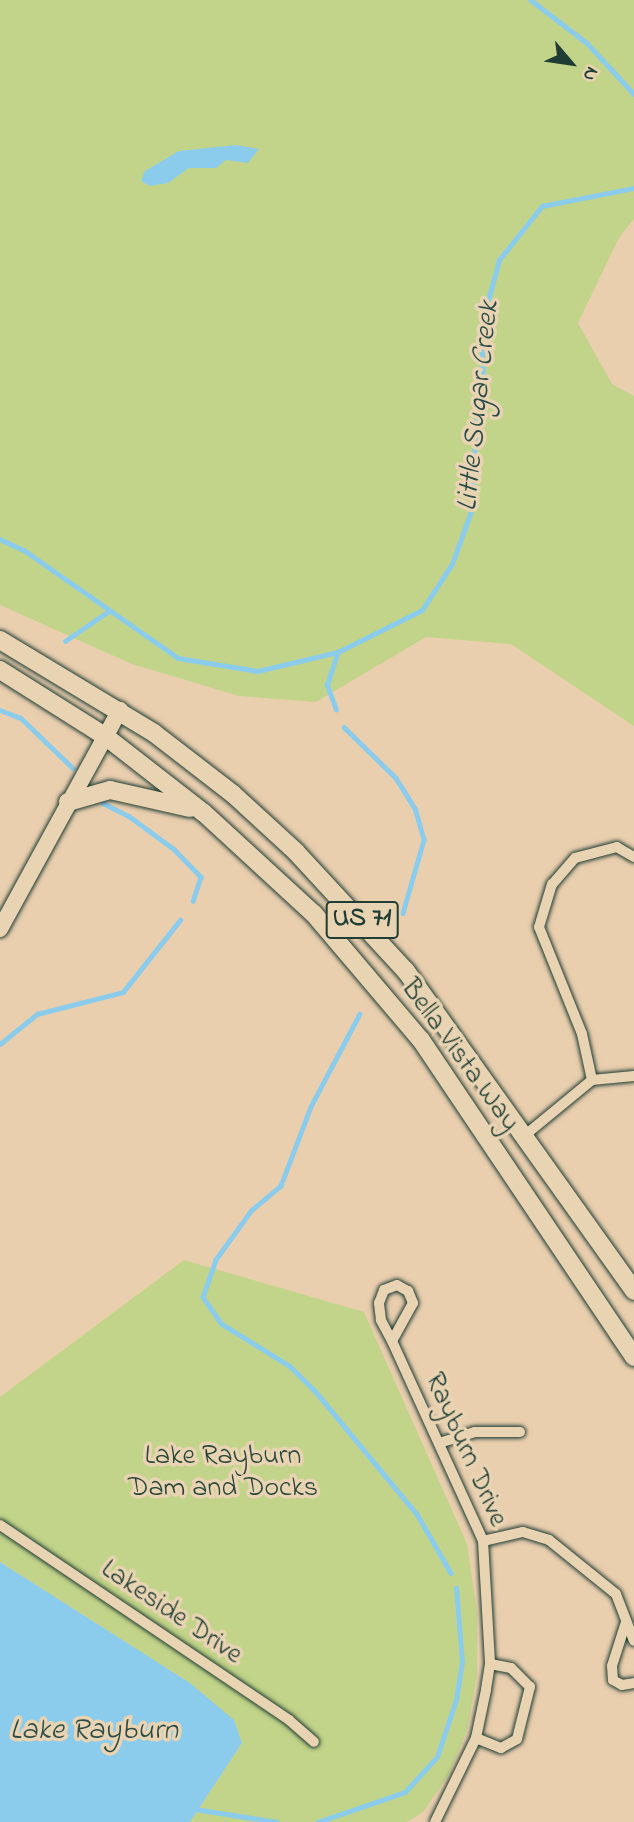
<!DOCTYPE html>
<html>
<head>
<meta charset="utf-8">
<style>
	body { margin:0 }
	#map { position:relative; width:634px; height:1822px; overflow:hidden; background:#eacfaf; font-family:"Indie Flower",sans-serif }
	div>[style] { position:absolute }
	.green>* { inset:0; background:#c2d489 }
	.water>* { inset:0; background:#8bccec }
	.stream>* { height:4.5px; margin:-2.25px; padding:0 2.25px; transform-origin:2.25px; border-radius:2.25px; background:#8bccec }
	.roads { filter:drop-shadow(0 0 2px #1f3d34) drop-shadow(0 0 2px #1f3d34) }
	.street>* { height:10px; margin:-5px; padding:0 5px; transform-origin:5px; border-radius:5px; background:#e8d3b2 }
	.secondary>* { height:16px; margin:-8px; padding:0 8px; transform-origin:8px; border-radius:8px; background:#e8d3b2 }
	.primary>* { height:18px; margin:-9px; padding:0 9px; transform-origin:9px; border-radius:9px; background:#e8d3b2 }
	span { translate:-50% -50%; white-space:nowrap; text-align:center; line-height:1.15; -webkit-text-stroke:7px #e8d3b2; paint-order:stroke }
	.shield-label span { padding:2px 5px; background:#e8d3b2; border:2px solid; border-radius:5px; -webkit-text-stroke-width:0 }
	.shield-label { font-size:26px; color:#1f3d34; font-weight:700 }
	.street-label { font-size:28px; color:#1f3d34 }
	.park-label { font-size:28px; color:#274538 }
	.water-label { font-size:30px; color:#2a4b46; font-style:italic }
	.north { position:absolute; left:536px; top:28px; width:70px; height:70px; -webkit-text-stroke:5px #e8d3b2; paint-order:stroke; rotate:119deg; font-size:19px; font-weight:700; line-height:28px; text-align:center; color:#1f3d34 }
	.north::after { content:''; display:block; margin:auto; width:24px; height:32px; background:#1f3d34; clip-path:polygon(50% 0,100% 100%,50% 72%,0 100%) }
</style>
</head>
<body>
<div id="map">
	<div class="green">
		<div style="clip-path:polygon(0 0,634px 0,634px 219px,619px 238px,578px 323px,612px 384px,634px 396px,634px 726px,511px 644px,426px 637px,316px 702px,239px 696px,132px 664px,0 605px)"></div>
		<div style="clip-path:polygon(184px 1260px,364px 1312px,467px 1544px,477px 1613px,477px 1675px,467px 1731px,448px 1776px,423px 1812px,407px 1822px,190px 1822px,242px 1743px,190px 1683px,0 1562px,0 1397px)"></div>
	</div>
	<div class="water">
		<div style="clip-path:polygon(236px 145px,259px 149px,248px 163px,226px 160px,216px 168px,189px 168px,168px 183px,150px 186px,141px 181px,145px 171px,179px 151px)"></div>
		<div style="clip-path:polygon(0 1562px,190px 1683px,234px 1720px,242px 1743px,190px 1822px,0 1822px)"></div>
	</div>
	<div class="stream">
		<div style="left:531px;top:0;width:71px;rotate:37.5deg"></div>
		<div style="left:587px;top:43px;width:69px;rotate:47.3deg"></div>
		<div style="left:0;top:539px;width:26px;rotate:25deg"></div>
		<div style="left:24px;top:550px;width:188px;rotate:35deg"></div>
		<div style="left:178px;top:658px;width:81px;rotate:9.2deg"></div>
		<div style="left:258px;top:671px;width:82px;rotate:-13.4deg"></div>
		<div style="left:338px;top:652px;width:94px;rotate:-26.6deg"></div>
		<div style="left:422px;top:610px;width:55px;rotate:-56.9deg"></div>
		<div style="left:452px;top:564px;width:62px;rotate:-70.1deg"></div>
		<div style="left:473px;top:506px;width:83px;rotate:-88.6deg"></div>
		<div style="left:475px;top:423px;width:44px;rotate:-79.5deg"></div>
		<div style="left:483px;top:380px;width:54px;rotate:-92.1deg"></div>
		<div style="left:481px;top:326px;width:68px;rotate:-74.7deg"></div>
		<div style="left:499px;top:260px;width:69px;rotate:-51.5deg"></div>
		<div style="left:542px;top:206px;width:94px;rotate:-11.1deg"></div>
		<div style="left:65px;top:641px;width:53px;rotate:-34.3deg"></div>
		<div style="left:0;top:710px;width:22px;rotate:21deg"></div>
		<div style="left:21px;top:718px;width:72px;rotate:43.9deg"></div>
		<div style="left:336px;top:710px;width:27px;rotate:-110deg"></div>
		<div style="left:327px;top:685px;width:35px;rotate:-72deg"></div>
		<div style="left:344px;top:727px;width:73px;rotate:44.4deg"></div>
		<div style="left:396px;top:778px;width:36px;rotate:58deg"></div>
		<div style="left:415px;top:808px;width:33px;rotate:74deg"></div>
		<div style="left:424px;top:840px;width:76px;rotate:106deg"></div>
		<div style="left:103px;top:803px;width:29px;rotate:27deg"></div>
		<div style="left:129px;top:816px;width:56px;rotate:36.3deg"></div>
		<div style="left:174px;top:849px;width:39px;rotate:46deg"></div>
		<div style="left:201px;top:877px;width:25px;rotate:108deg"></div>
		<div style="left:360px;top:1014px;width:105px;rotate:117.8deg"></div>
		<div style="left:311px;top:1107px;width:85px;rotate:110.8deg"></div>
		<div style="left:281px;top:1186px;width:38px;rotate:140deg"></div>
		<div style="left:252px;top:1210px;width:62px;rotate:125.8deg"></div>
		<div style="left:216px;top:1260px;width:39px;rotate:109deg"></div>
		<div style="left:203px;top:1297px;width:33px;rotate:55deg"></div>
		<div style="left:222px;top:1324px;width:80px;rotate:31.7deg"></div>
		<div style="left:290px;top:1366px;width:37px;rotate:45deg"></div>
		<div style="left:316px;top:1392px;width:158px;rotate:50.4deg"></div>
		<div style="left:417px;top:1514px;width:68px;rotate:60deg"></div>
		<div style="left:0;top:1044px;width:48px;rotate:-39deg"></div>
		<div style="left:37px;top:1014px;width:89px;rotate:-14.3deg"></div>
		<div style="left:123px;top:992px;width:92px;rotate:-51.6deg"></div>
		<div style="left:195px;top:1809px;width:83px;rotate:9deg"></div>
		<div style="left:318px;top:1822px;width:92px;rotate:-19deg"></div>
		<div style="left:405px;top:1792px;width:47px;rotate:-47.6deg"></div>
		<div style="left:437px;top:1757px;width:60px;rotate:-71.6deg"></div>
		<div style="left:456px;top:1700px;width:38px;rotate:-81deg"></div>
		<div style="left:462px;top:1662px;width:74px;rotate:-94.6deg"></div>
	</div>
	<div class="roads">
		<div class="street">
			<div style="left:634px;top:857px;width:20px;rotate:-150deg"></div>
			<div style="left:617px;top:847px;width:43px;rotate:165.3deg"></div>
			<div style="left:575px;top:858px;width:35px;rotate:131deg"></div>
			<div style="left:552px;top:884px;width:45px;rotate:106.8deg"></div>
			<div style="left:539px;top:927px;width:115px;rotate:68.1deg"></div>
			<div style="left:582px;top:1034px;width:47px;rotate:77.7deg"></div>
			<div style="left:592px;top:1080px;width:42px;rotate:-5.4deg"></div>
			<div style="left:524px;top:1136px;width:88px;rotate:-39.5deg"></div>
			<div style="left:392px;top:1341px;width:24px;rotate:-118deg"></div>
			<div style="left:381px;top:1320px;width:17px;rotate:-97deg"></div>
			<div style="left:379px;top:1303px;width:14px;rotate:-69deg"></div>
			<div style="left:384px;top:1290px;width:14px;rotate:-21deg"></div>
			<div style="left:397px;top:1285px;width:13px;rotate:29deg"></div>
			<div style="left:408px;top:1291px;width:13px;rotate:67deg"></div>
			<div style="left:413px;top:1303px;width:43px;rotate:118.9deg"></div>
			<div style="left:392px;top:1341px;width:220px;rotate:65.5deg"></div>
			<div style="left:483px;top:1541px;width:123px;rotate:86.7deg"></div>
			<div style="left:490px;top:1664px;width:26px;rotate:99deg"></div>
			<div style="left:486px;top:1690px;width:49px;rotate:101.8deg"></div>
			<div style="left:476px;top:1738px;width:93px;rotate:116deg"></div>
			<div style="left:439px;top:1443px;width:38px;rotate:-17deg"></div>
			<div style="left:475px;top:1432px;width:45px"></div>
			<div style="left:0;top:1525px;width:349px;rotate:34deg"></div>
			<div style="left:289px;top:1720px;width:33px;rotate:41deg"></div>
			<div style="left:483px;top:1541px;width:41px;rotate:-12.7deg"></div>
			<div style="left:523px;top:1532px;width:27px;rotate:17deg"></div>
			<div style="left:549px;top:1540px;width:86px;rotate:38.9deg"></div>
			<div style="left:616px;top:1594px;width:50px;rotate:69deg"></div>
			<div style="left:626px;top:1622px;width:46px;rotate:107.7deg"></div>
			<div style="left:612px;top:1666px;width:14px;rotate:86deg"></div>
			<div style="left:613px;top:1680px;width:10px;rotate:29deg"></div>
			<div style="left:622px;top:1685px;width:12px;rotate:-9deg"></div>
			<div style="left:476px;top:1738px;width:27px;rotate:22deg"></div>
			<div style="left:501px;top:1748px;width:18px;rotate:-29deg"></div>
			<div style="left:517px;top:1739px;width:54px;rotate:-76deg"></div>
			<div style="left:530px;top:1687px;width:27px;rotate:-135deg"></div>
			<div style="left:511px;top:1668px;width:21px;rotate:-169deg"></div>
		</div>
		<div class="secondary">
			<div style="left:0;top:929px;width:250px;rotate:-61.3deg"></div>
		</div>
		<div class="primary">
			<div style="left:0;top:640px;width:180px;rotate:31.1deg"></div>
			<div style="left:154px;top:733px;width:100px;rotate:37.7deg"></div>
			<div style="left:233px;top:794px;width:86px;rotate:42.6deg"></div>
			<div style="left:296px;top:852px;width:162px;rotate:47.3deg"></div>
			<div style="left:406px;top:971px;width:393px;rotate:54.5deg"></div>
			<div style="left:0;top:670px;width:124px;rotate:32.2deg"></div>
			<div style="left:105px;top:736px;width:125px;rotate:37.9deg"></div>
			<div style="left:204px;top:813px;width:149px;rotate:42.6deg"></div>
			<div style="left:314px;top:914px;width:165px;rotate:49.7deg"></div>
			<div style="left:421px;top:1040px;width:382px;rotate:56.1deg"></div>
			<div style="left:68px;top:802px;width:44px;rotate:-15.9deg"></div>
			<div style="left:110px;top:790px;width:82px;rotate:12.7deg"></div>
		</div>
	</div>
	<div class="shield-label">
		<span style="left:362px;top:920px">US 71</span>
	</div>
	<div class="street-label">
		<span style="left:459px;top:1056px;rotate:54deg">Bella Vista Way</span>
		<span style="left:465px;top:1450px;rotate:66deg">Rayburn Drive</span>
		<span style="left:171px;top:1613px;rotate:34deg">Lakeside Drive</span>
	</div>
	<div class="park-label">
		<span style="left:223px;top:1473px">Lake Rayburn<br>Dam and Docks</span>
	</div>
	<div class="water-label">
		<span style="left:479px;top:406px;rotate:-84deg">Little Sugar Creek</span>
		<span style="left:94px;top:1731px">Lake Rayburn</span>
	</div>
	<div class="north">N</div>
</div>
</body>
</html>
